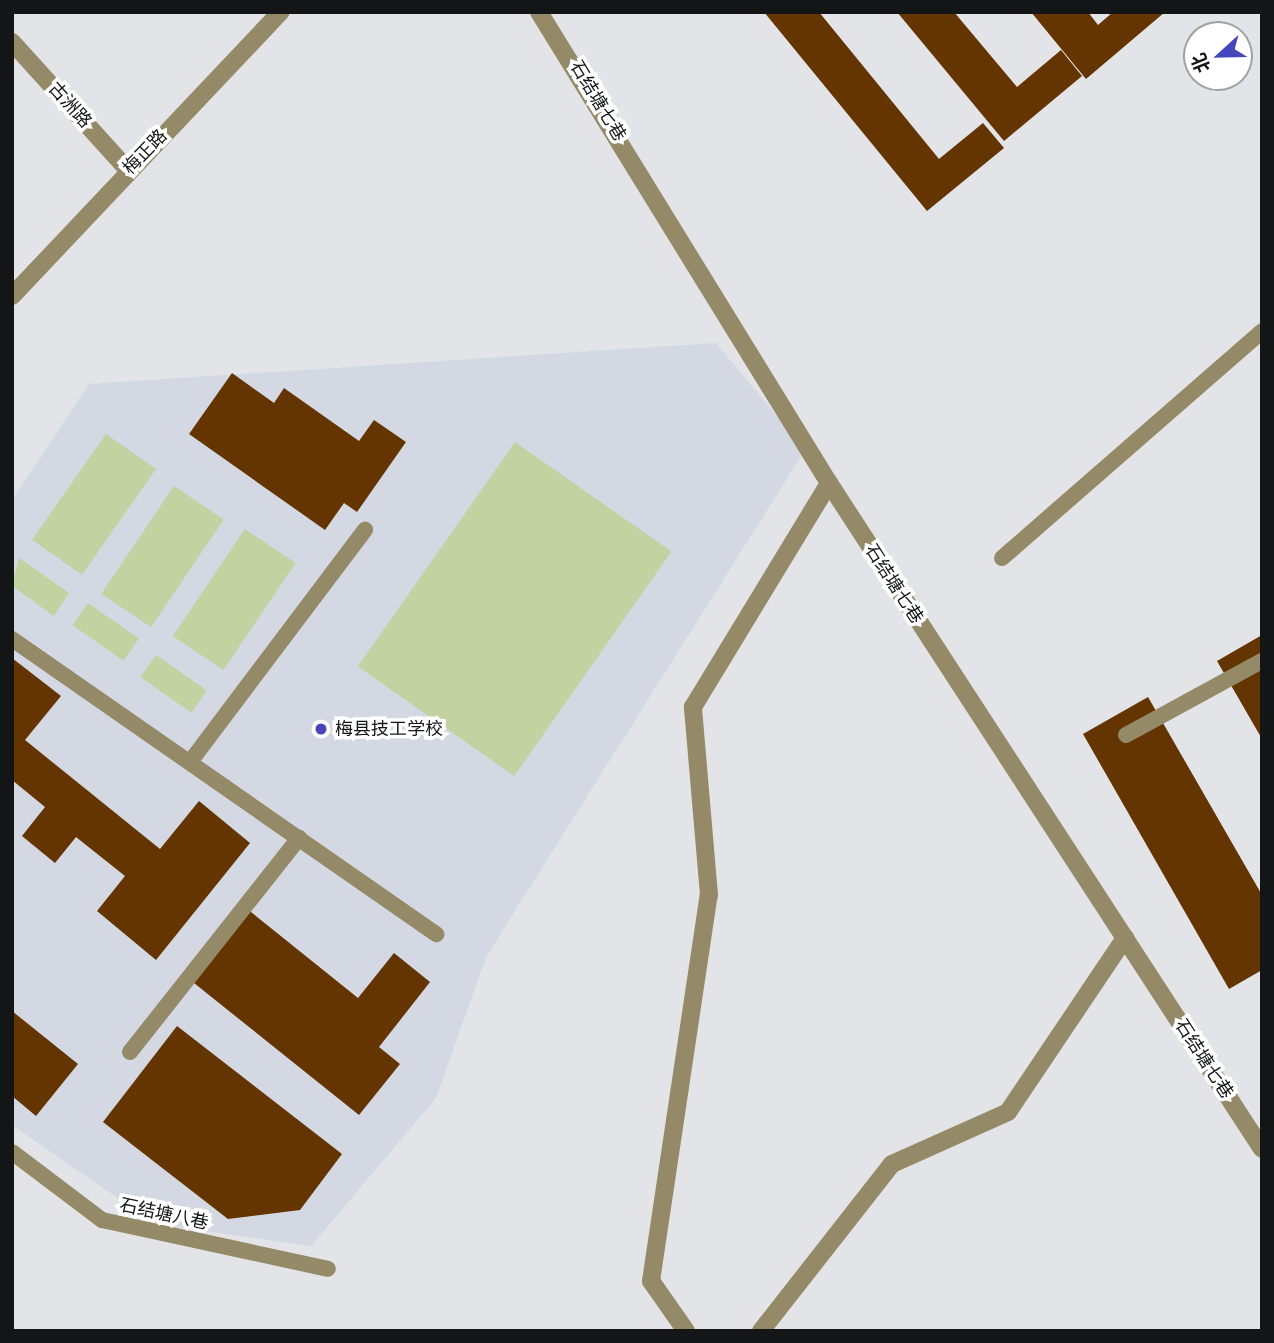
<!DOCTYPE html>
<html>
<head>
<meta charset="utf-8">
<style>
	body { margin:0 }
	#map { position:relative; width:1274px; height:1343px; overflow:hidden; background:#e3e4e7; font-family:"Public Sans","Noto Sans SC",sans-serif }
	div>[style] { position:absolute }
	.built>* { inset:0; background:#d3d8e2 }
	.green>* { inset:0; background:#c2d2a1; transform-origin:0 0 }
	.building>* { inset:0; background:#643501 }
	.service>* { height:16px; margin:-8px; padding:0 8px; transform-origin:8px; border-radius:8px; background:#958a68 }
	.minor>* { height:18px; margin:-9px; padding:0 9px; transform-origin:9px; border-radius:9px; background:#958a68 }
	.tertiary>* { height:18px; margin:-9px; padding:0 9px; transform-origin:9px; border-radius:9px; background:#958a68 }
	.dots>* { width:19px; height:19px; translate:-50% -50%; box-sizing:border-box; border:4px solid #fff; border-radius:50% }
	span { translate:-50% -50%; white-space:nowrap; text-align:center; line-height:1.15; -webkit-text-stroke:7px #fff; paint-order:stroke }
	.street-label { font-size:18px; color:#141516 }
	.poi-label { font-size:18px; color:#141516 }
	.left { translate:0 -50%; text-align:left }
	.frame { position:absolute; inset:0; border:14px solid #141516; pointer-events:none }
	.north { position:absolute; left:1183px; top:21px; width:70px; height:70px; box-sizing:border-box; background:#fff; border:2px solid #a1a1a2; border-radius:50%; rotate:248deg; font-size:19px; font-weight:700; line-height:28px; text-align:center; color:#141516 }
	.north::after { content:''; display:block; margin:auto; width:24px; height:32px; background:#4646bc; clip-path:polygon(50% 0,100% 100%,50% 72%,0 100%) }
</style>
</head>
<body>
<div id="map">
	<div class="built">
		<div style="clip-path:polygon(716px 343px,805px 450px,486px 957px,436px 1098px,311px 1246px,155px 1224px,12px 1125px,12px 500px,89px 384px)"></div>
	</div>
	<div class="green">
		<div style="left:106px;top:434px;width:61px;height:129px;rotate:35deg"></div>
		<div style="left:515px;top:442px;width:191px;height:274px;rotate:35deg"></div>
		<div style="left:174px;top:486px;width:60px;height:130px;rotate:34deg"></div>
		<div style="left:245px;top:529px;width:61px;height:129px;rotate:34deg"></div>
		<div style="clip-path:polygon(19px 558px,69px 593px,54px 616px,12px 586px)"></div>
		<div style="left:88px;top:603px;width:62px;height:27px;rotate:35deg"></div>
		<div style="left:156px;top:655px;width:62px;height:27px;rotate:35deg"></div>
	</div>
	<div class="building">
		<div style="clip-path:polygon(764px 12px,819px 12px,939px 159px,983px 123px,1004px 148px,927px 211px)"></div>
		<div style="clip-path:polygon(897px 12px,954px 12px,1017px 87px,1061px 50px,1082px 76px,1004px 141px)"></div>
		<div style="clip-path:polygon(1031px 12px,1088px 12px,1098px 25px,1113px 12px,1165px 12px,1086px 79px)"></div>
		<div style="clip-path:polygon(232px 373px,274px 403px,284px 388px,359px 441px,374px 420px,406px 442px,357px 512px,344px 503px,325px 530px,189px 434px)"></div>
		<div style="clip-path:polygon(1262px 635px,1262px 739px,1217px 661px)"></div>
		<div style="clip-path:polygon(12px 658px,61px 696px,25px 740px,160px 849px,199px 801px,250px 843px,156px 960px,97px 911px,125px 876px,76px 837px,55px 863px,22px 836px,45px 807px,12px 780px)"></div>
		<div style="clip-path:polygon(1148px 697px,1262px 895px,1262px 970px,1229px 989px,1083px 734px)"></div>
		<div style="clip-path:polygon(246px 908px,358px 998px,394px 953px,430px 982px,379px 1047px,400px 1064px,359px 1115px,189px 979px)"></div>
		<div style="clip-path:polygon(12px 1011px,78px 1064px,36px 1116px,12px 1096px)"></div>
		<div style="clip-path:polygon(177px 1026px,342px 1154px,300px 1210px,228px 1219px,103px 1122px)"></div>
	</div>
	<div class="service">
		<div style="left:1002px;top:558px;width:345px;rotate:-41.1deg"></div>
		<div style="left:12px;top:639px;width:517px;rotate:34.83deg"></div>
		<div style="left:1126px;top:735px;width:155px;rotate:-28.6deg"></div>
		<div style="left:190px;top:762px;width:291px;rotate:-53deg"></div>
		<div style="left:130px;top:1052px;width:273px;rotate:-51.7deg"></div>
		<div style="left:12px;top:1152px;width:113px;rotate:37.1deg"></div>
		<div style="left:102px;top:1220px;width:231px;rotate:12.2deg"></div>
	</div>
	<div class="minor">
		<div style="left:539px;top:12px;width:553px;rotate:58.38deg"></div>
		<div style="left:829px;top:483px;width:794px;rotate:56.97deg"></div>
		<div style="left:12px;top:42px;width:171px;rotate:47.8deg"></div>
		<div style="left:686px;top:1331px;width:61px;rotate:-125deg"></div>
		<div style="left:651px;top:1281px;width:390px;rotate:-81.5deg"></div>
		<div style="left:709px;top:895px;width:189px;rotate:-94.9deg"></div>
		<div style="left:693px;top:707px;width:262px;rotate:-58.7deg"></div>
		<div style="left:761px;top:1331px;width:212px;rotate:-51.9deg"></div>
		<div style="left:892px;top:1164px;width:127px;rotate:-24.1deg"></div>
		<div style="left:1008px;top:1112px;width:210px;rotate:-56.1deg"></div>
	</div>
	<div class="tertiary">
		<div style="left:12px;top:296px;width:391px;rotate:-46.6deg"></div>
	</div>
	<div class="dots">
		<div style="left:321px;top:729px;background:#4646bc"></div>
	</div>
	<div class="street-label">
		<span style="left:598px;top:101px;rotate:59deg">石结塘七巷</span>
		<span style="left:70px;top:105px;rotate:48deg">古洲路</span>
		<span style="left:145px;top:152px;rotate:-46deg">梅正路</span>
		<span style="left:894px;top:584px;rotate:57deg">石结塘七巷</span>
		<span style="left:1204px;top:1059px;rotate:57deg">石结塘七巷</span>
		<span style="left:164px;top:1214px;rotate:12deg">石结塘八巷</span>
	</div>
	<div class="poi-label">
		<span class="left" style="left:335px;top:729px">梅县技工学校</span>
	</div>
	<div class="frame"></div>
	<div class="north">北</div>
</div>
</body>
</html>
